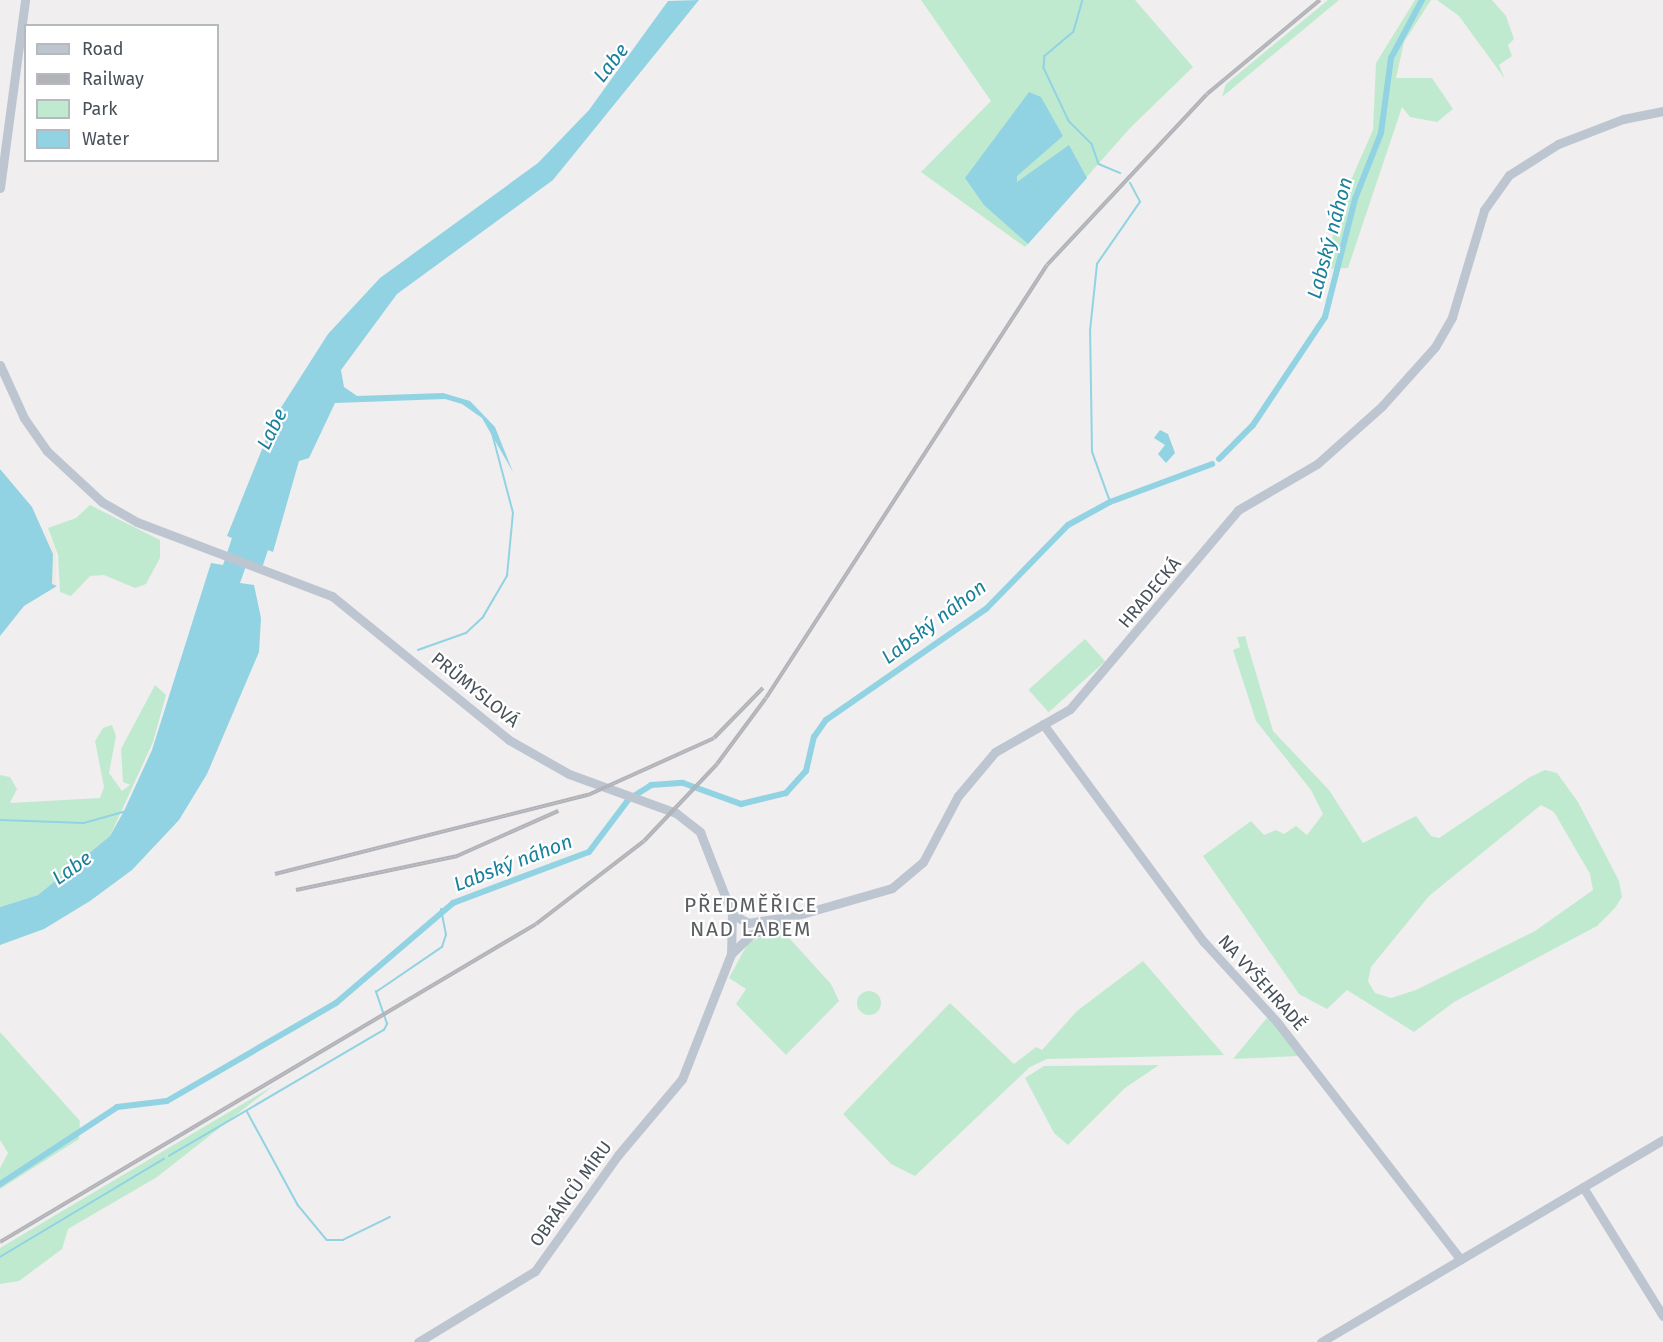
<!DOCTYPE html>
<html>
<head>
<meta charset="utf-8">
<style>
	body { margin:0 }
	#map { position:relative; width:1663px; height:1342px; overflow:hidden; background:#f0eeee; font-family:"Fira Sans",sans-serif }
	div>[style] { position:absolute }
	.green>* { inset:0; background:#c0ead0; transform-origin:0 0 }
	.round { border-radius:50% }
	.sand>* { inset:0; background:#f0ebe0 }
	.water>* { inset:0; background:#91d3e3 }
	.stream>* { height:1.5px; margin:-0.75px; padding:0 0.75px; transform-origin:0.75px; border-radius:0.75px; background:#91d3e3 }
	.canal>* { height:6px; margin:-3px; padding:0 3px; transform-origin:3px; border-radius:3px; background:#91d3e3 }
	.secondary>* { height:9px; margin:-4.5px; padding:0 4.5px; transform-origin:4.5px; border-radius:4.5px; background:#bdc6d0 }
	.rail>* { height:4px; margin-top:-2px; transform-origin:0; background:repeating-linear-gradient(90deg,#fff 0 4.5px,#b1b3b8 0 9px); box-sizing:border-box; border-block:2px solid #b1b3b8 }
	span { translate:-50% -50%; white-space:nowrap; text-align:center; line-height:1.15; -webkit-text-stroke:4.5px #fff; paint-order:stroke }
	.street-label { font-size:18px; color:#485159 }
	.water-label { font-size:20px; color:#19819b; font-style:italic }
	.quarter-label { font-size:21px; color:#5b5e62; letter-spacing:1.5px }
	.legend { position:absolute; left:24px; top:24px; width:195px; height:138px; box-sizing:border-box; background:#fff; border:2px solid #b6b9bd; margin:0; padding:8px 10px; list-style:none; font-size:18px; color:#485159 }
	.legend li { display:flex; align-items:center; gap:12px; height:30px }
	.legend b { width:30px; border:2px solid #b6b9bd }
</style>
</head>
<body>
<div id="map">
	<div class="green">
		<div style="clip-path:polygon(921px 0,1135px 0,1193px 67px,1130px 128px,1025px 247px,921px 172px,991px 101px)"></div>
		<div style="clip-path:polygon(1328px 0,1339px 0,1222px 97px,1226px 84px)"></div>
		<div style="clip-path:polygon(1415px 0,1431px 0,1404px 42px,1396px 78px,1432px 78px,1453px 109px,1437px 122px,1410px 117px,1402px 107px,1348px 268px,1325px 269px,1340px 205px,1373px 130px,1376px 63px)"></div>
		<div style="clip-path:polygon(1437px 0,1492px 0,1506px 16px,1514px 39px,1508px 45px,1512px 56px,1499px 65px,1505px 79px,1459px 16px)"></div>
		<div style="clip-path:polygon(90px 505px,160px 540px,160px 558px,146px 584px,135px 588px,104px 575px,90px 576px,71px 596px,60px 592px,58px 555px,48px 528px,76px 518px)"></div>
		<div style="clip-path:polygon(evenodd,1245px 636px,1273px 731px,1329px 790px,1363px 843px,1416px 816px,1431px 836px,1439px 838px,1530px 777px,1545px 770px,1557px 773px,1578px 802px,1619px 881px,1622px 897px,1615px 908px,1597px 926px,1454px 1002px,1414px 1032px,1347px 990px,1327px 1009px,1299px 994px,1203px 856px,1251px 821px,1264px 835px,1276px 830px,1284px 834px,1296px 826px,1307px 835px,1323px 814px,1311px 790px,1256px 721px,1233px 650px,1240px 647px,1237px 637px,1245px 636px,1541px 805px,1554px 812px,1590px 874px,1593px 890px,1535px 931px,1416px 990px,1391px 998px,1375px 993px,1368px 981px,1371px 967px,1429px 896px,1541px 805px)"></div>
		<div style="left:1085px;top:639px;width:30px;height:76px;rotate:48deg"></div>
		<div style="clip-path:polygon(155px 685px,166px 695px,153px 742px,110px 836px,38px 895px,0 907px,0 775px,10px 777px,17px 789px,10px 803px,100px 798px,104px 787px,95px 741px,103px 728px,112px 725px,116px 736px,109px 773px,122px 791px,130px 785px,123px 782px,121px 749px)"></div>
		<div style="clip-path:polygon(780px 928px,831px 984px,839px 1001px,786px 1055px,736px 1004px,746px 989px,729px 978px,748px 943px)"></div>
		<div style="clip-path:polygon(1143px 961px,1224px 1055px,1047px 1059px,1030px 1067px,915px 1176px,891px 1164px,843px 1114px,950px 1003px,1014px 1064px,1036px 1047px,1042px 1050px,1077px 1011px)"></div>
		<div class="round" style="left:857px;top:991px;width:24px;height:24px"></div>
		<div style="clip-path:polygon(1268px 1018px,1299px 1056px,1233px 1059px,1266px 1019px)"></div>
		<div style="clip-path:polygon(0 1032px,80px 1121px,79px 1139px,0 1189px,0 1168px,8px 1153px,0 1140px)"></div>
		<div style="clip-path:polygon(1159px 1065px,1125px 1088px,1068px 1145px,1054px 1133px,1025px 1078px,1044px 1066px)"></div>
		<div style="clip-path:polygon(273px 1086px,157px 1177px,68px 1229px,62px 1249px,19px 1281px,0 1284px,0 1248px)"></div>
	</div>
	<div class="sand">
		<div style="clip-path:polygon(42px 523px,56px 551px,56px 585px,52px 585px,53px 554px)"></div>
	</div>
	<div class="water">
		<div style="clip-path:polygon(699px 0,553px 180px,397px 294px,341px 370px,344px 387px,357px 396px,443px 393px,470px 401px,495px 427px,513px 472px,482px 418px,462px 404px,445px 399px,335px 403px,309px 458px,299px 461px,273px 552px,268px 550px,261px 571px,246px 566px,240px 583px,254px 585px,261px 618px,259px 652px,207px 774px,179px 820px,132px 870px,90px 901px,44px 929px,0 945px,0 907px,38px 895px,110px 836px,124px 811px,152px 750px,211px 563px,223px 565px,232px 538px,227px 536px,275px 417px,328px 334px,380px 278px,538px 163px,589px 110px,668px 1px)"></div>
		<div style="clip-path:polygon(1029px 92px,1041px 97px,1063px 136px,1017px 176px,1017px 182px,1069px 145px,1087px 178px,1028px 244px,984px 205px,965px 178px)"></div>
		<div style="clip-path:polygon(1160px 430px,1168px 434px,1175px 453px,1166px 463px,1158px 454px,1165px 445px,1154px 438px)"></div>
		<div style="clip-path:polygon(0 469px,32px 507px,53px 554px,52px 584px,57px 586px,24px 606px,0 636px)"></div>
	</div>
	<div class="stream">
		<div style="left:1083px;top:0;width:33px;rotate:106deg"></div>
		<div style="left:1074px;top:32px;width:38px;rotate:140deg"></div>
		<div style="left:1045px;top:56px;width:12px;rotate:95deg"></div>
		<div style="left:1044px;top:68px;width:59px;rotate:64.7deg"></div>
		<div style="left:1069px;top:121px;width:33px;rotate:45deg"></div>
		<div style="left:1092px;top:144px;width:21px;rotate:71deg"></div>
		<div style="left:1099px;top:164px;width:23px;rotate:23deg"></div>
		<div style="left:1110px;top:502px;width:53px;rotate:-109.8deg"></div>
		<div style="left:1092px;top:452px;width:121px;rotate:-90.9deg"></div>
		<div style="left:1090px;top:331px;width:67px;rotate:-84deg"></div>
		<div style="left:1097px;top:264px;width:75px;rotate:-55.3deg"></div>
		<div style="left:1140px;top:202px;width:21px;rotate:-118deg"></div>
		<div style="left:418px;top:650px;width:51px;rotate:-19.5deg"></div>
		<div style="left:466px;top:633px;width:23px;rotate:-43deg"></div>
		<div style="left:483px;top:617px;width:48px;rotate:-59.7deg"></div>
		<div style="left:507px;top:576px;width:63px;rotate:-84.6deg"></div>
		<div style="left:513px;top:513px;width:86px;rotate:-104.8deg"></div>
		<div style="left:0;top:820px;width:84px;rotate:2deg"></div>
		<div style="left:84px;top:823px;width:41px;rotate:-15.8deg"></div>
		<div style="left:247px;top:1111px;width:107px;rotate:61.5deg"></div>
		<div style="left:298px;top:1205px;width:45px;rotate:50.4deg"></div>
		<div style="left:327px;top:1240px;width:16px"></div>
		<div style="left:343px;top:1240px;width:52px;rotate:-26.1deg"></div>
		<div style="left:169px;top:1156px;width:249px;rotate:-30.4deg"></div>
		<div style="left:384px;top:1030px;width:7px;rotate:-63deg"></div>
		<div style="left:387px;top:1024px;width:34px;rotate:-109deg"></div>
		<div style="left:376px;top:992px;width:80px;rotate:-34.3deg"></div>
		<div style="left:442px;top:947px;width:13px;rotate:-72deg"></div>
		<div style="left:446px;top:935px;width:26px;rotate:-101deg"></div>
		<div style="left:0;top:1257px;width:191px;rotate:-30.9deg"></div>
	</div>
	<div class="canal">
		<div style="left:1219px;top:459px;width:48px;rotate:-45deg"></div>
		<div style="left:1253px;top:425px;width:130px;rotate:-56.3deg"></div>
		<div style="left:1325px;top:317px;width:122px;rotate:-75.7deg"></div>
		<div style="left:1355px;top:199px;width:71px;rotate:-68.5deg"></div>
		<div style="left:1381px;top:133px;width:76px;rotate:-82.4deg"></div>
		<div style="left:1391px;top:58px;width:66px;rotate:-61.9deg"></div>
		<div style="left:0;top:1184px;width:140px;rotate:-33.3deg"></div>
		<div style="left:117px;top:1107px;width:50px;rotate:-6.8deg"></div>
		<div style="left:167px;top:1101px;width:195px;rotate:-30.1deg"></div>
		<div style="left:336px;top:1003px;width:154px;rotate:-40.5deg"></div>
		<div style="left:453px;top:903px;width:145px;rotate:-20.6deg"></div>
		<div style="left:589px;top:852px;width:66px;rotate:-53deg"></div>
		<div style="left:629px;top:799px;width:26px;rotate:-32deg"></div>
		<div style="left:651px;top:785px;width:32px;rotate:-4deg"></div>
		<div style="left:683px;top:783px;width:62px;rotate:19.9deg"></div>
		<div style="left:741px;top:804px;width:46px;rotate:-13.7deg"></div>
		<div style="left:786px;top:793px;width:30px;rotate:-48deg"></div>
		<div style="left:806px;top:771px;width:35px;rotate:-77deg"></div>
		<div style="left:814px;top:737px;width:21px;rotate:-55deg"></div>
		<div style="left:826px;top:720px;width:195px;rotate:-34.8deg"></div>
		<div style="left:986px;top:609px;width:117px;rotate:-45.7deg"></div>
		<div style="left:1068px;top:525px;width:48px;rotate:-28.7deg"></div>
		<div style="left:1110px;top:502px;width:109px;rotate:-20.4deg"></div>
	</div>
	<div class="secondary">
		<div style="left:0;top:188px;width:190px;rotate:-82.4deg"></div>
		<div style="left:0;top:365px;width:58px;rotate:65.6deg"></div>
		<div style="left:24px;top:418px;width:40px;rotate:55.1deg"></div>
		<div style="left:47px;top:451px;width:75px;rotate:42.8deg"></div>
		<div style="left:102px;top:502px;width:40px;rotate:29.7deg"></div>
		<div style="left:137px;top:522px;width:209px;rotate:20.8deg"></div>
		<div style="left:332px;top:596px;width:228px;rotate:39.1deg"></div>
		<div style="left:509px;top:740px;width:69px;rotate:29.5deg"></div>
		<div style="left:569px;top:774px;width:114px;rotate:20deg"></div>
		<div style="left:676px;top:813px;width:31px;rotate:38deg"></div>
		<div style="left:700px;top:832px;width:88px;rotate:68.7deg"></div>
		<div style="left:732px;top:914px;width:40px;rotate:91.4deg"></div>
		<div style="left:731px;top:954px;width:134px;rotate:111.4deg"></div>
		<div style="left:682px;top:1079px;width:99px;rotate:130.1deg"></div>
		<div style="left:618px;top:1155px;width:143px;rotate:125.6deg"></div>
		<div style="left:535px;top:1271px;width:137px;rotate:148.7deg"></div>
		<div style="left:1043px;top:724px;width:271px;rotate:53.6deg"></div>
		<div style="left:1204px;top:942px;width:108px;rotate:47.6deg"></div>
		<div style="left:1277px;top:1022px;width:299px;rotate:52.3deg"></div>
		<div style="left:732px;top:914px;width:18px;rotate:29deg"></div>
		<div style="left:748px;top:923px;width:33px;rotate:-9deg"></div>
		<div style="left:731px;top:954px;width:28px;rotate:-44deg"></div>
		<div style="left:751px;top:935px;width:44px;rotate:-24.2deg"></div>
		<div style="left:791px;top:917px;width:105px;rotate:-16deg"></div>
		<div style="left:892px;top:888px;width:40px;rotate:-40deg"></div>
		<div style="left:923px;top:862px;width:75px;rotate:-62.1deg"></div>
		<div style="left:958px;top:796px;width:57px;rotate:-49.9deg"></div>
		<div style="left:995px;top:752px;width:86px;rotate:-29.8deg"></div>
		<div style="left:1070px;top:709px;width:260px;rotate:-49.8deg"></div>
		<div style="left:1238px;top:510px;width:91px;rotate:-30.2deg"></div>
		<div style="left:1317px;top:464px;width:87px;rotate:-41.7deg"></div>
		<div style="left:1382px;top:406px;width:79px;rotate:-48.1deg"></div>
		<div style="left:1435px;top:347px;width:34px;rotate:-60deg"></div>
		<div style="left:1452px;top:317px;width:112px;rotate:-73.3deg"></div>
		<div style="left:1484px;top:210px;width:43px;rotate:-54.5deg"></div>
		<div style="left:1509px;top:175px;width:58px;rotate:-32.3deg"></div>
		<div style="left:1558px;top:144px;width:70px;rotate:-21deg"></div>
		<div style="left:1623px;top:119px;width:41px;rotate:-11.3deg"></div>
		<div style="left:1583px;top:1187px;width:152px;rotate:58.2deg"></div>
		<div style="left:1321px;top:1342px;width:397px;rotate:-30.6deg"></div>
	</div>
	<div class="rail">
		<div style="left:275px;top:874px;width:323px;rotate:-14.2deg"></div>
		<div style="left:588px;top:795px;width:138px;rotate:-24.3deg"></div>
		<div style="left:714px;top:738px;width:70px;rotate:-45.6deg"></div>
		<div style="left:296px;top:890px;width:165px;rotate:-11.9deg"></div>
		<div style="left:457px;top:856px;width:111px;rotate:-24deg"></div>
		<div style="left:0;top:1242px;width:623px;rotate:-30.68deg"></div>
		<div style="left:536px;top:924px;width:136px;rotate:-37.5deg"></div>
		<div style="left:644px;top:841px;width:106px;rotate:-46.5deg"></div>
		<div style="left:717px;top:764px;width:82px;rotate:-53.4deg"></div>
		<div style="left:766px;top:698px;width:516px;rotate:-57.02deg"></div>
		<div style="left:1047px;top:265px;width:234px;rotate:-46.9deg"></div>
		<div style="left:1207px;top:94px;width:147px;rotate:-39.8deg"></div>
	</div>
	<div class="street-label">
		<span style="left:1150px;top:593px;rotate:-50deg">HRADECKÁ</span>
		<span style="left:475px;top:690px;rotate:39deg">PRŮMYSLOVÁ</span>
		<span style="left:1262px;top:983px;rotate:48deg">NA VYŠEHRADĚ</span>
		<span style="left:571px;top:1194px;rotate:-54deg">OBRÁNCŮ MÍRU</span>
	</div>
	<div class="water-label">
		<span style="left:611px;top:63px;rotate:-52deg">Labe</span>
		<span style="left:1330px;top:238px;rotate:-75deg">Labský náhon</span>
		<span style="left:272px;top:429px;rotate:-64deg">Labe</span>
		<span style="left:934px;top:622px;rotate:-37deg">Labský náhon</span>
		<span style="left:513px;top:863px;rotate:-21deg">Labský náhon</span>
		<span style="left:72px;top:868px;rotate:-35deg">Labe</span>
	</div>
	<div class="quarter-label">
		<span style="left:751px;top:917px">PŘEDMĚŘICE<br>NAD LABEM</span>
	</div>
	<ul class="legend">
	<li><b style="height:8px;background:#bdc6d0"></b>Road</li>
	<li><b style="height:8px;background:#b1b3b8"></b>Railway</li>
	<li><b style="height:16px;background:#c0ead0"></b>Park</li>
	<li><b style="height:16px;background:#91d3e3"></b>Water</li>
	</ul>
</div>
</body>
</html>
